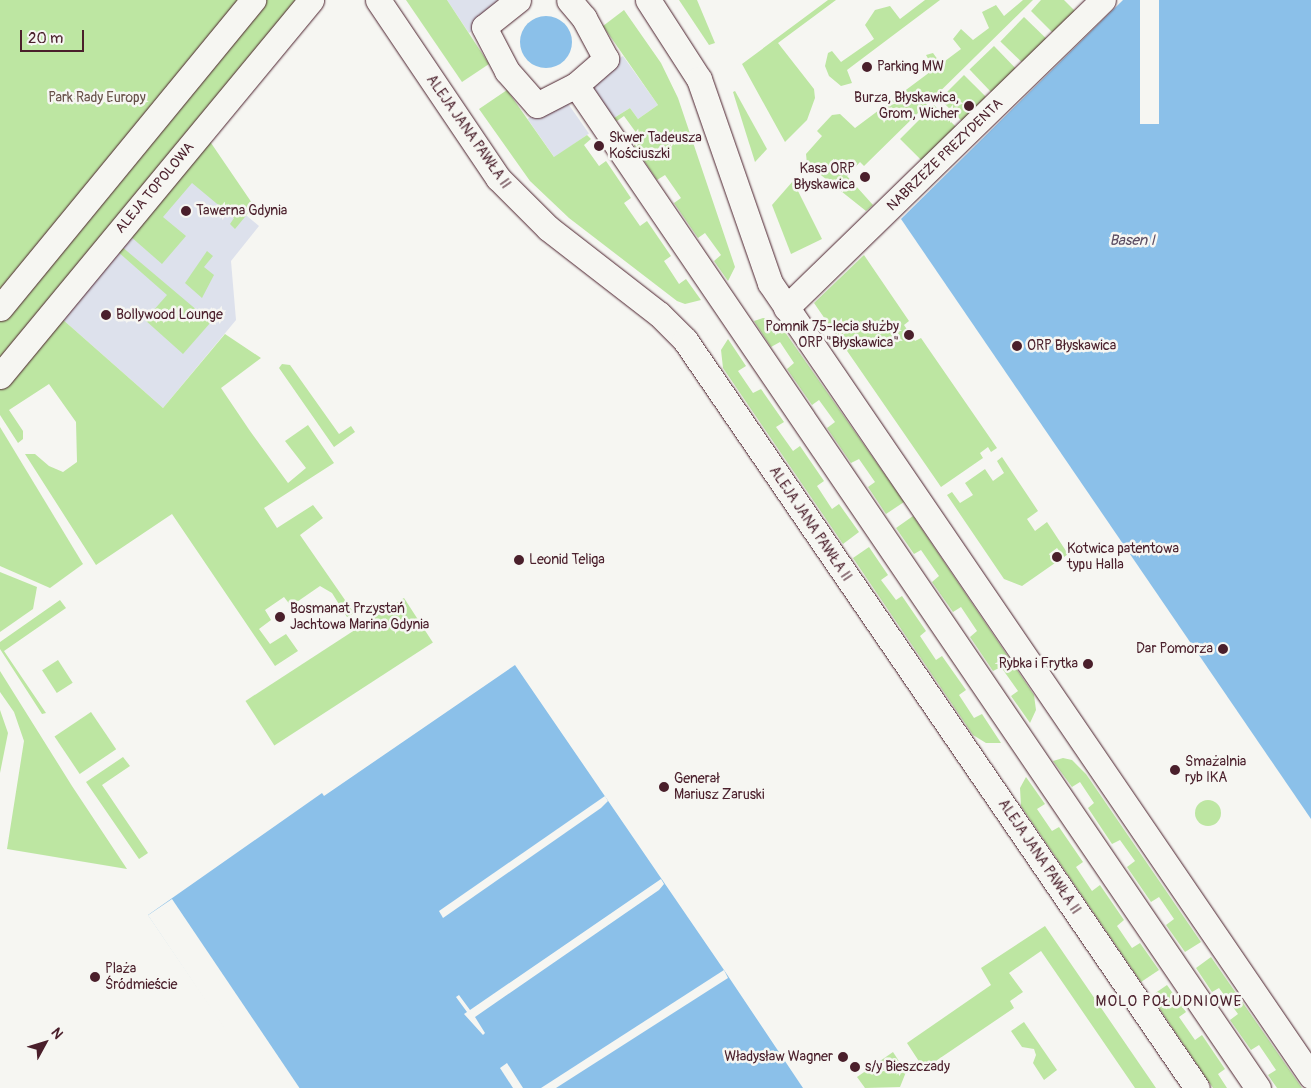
<!DOCTYPE html>
<html>
<head>
<meta charset="utf-8">
<style>
	body { margin:0 }
	#map { position:relative; width:1311px; height:1088px; overflow:hidden; background:#f6f6f2; font-family:Pangolin,sans-serif }
	div>[style] { position:absolute }
	.built>* { inset:0; background:#dde1ec; transform-origin:0 0 }
	.green>* { inset:0; background:#bde6a2; transform-origin:0 0 }
	.round { border-radius:50% }
	.water>* { inset:0; background:#8bc0e9 }
	.pier>* { inset:0; background:#f6f6f2; transform-origin:0 0 }
	.roads { filter:drop-shadow(0 0 1px #4a1f2b) drop-shadow(0 0 1px #4a1f2b) }
	.minor>* { height:25px; margin:-12.5px; padding:0 12.5px; transform-origin:12.5px; border-radius:12.5px; background:#f6f6f2 }
	.dots>* { width:14px; height:14px; translate:-50% -50%; box-sizing:border-box; border:2px solid #f6f6f2; border-radius:50% }
	span { translate:-50% -50%; white-space:nowrap; text-align:center; line-height:1.15; -webkit-text-stroke:5px #f6f6f2; paint-order:stroke }
	.poi-label { font-size:14px; color:#4a1f2b }
	.left { translate:0 -50%; text-align:left }
	.right { translate:-100% -50%; text-align:right }
	.park-label { font-size:14px; color:#675149 }
	.street-label { font-size:14px; color:#4a1f2b }
	.water-label { font-size:15px; color:#5e4f64; font-style:italic }
	.neighbourhood-label { font-size:15px; color:#4a1f2b; letter-spacing:1px }
	.north { position:absolute; left:20px; top:1018px; width:50px; height:50px; -webkit-text-stroke:4px #f6f6f2; paint-order:stroke; rotate:51deg; font-size:14px; font-weight:700; line-height:20px; text-align:center; color:#4a1f2b }
	.north::after { content:''; display:block; margin:auto; width:18px; height:22px; background:#4a1f2b; clip-path:polygon(50% 0,100% 100%,50% 72%,0 100%) }
	.scale { position:absolute; left:20px; top:30px; width:64px; height:22px; box-sizing:border-box; border:2px solid #4a1f2b; border-top:0; padding-left:6px; font-size:15px; line-height:18px; white-space:nowrap; color:#4a1f2b; -webkit-text-stroke:4px #f6f6f2; paint-order:stroke }
</style>
</head>
<body>
<div id="map">
	<div class="built">
		<div style="clip-path:polygon(447px 0,497px 0,503px 9px,469px 33px)"></div>
		<div style="clip-path:polygon(623px 56px,658px 105px,638px 119px,630px 108px,614px 118px,588px 80px)"></div>
		<div style="left:562px;top:95px;width:47px;height:42px;rotate:55deg"></div>
		<div style="clip-path:polygon(187px 166px,259px 226px,231px 261px,236px 320px,163px 408px,61px 318px)"></div>
	</div>
	<div class="green">
		<div style="clip-path:polygon(0 0,305px 0,0 368px)"></div>
		<div style="clip-path:polygon(406px 0,447px 0,489px 64px,462px 82px)"></div>
		<div style="clip-path:polygon(679px 0,697px 0,715px 43px,709px 45px)"></div>
		<div style="clip-path:polygon(828px 0,836px 0,778px 43px,814px 89px,815px 98px,807px 120px,785px 142px,742px 64px)"></div>
		<div style="clip-path:polygon(925px 0,940px 0,847px 70px,852px 83px,841px 86px,829px 76px,825px 66px,828px 53px,832px 51px,841px 62px,874px 39px,865px 25px,875px 10px,890px 6px,900px 19px)"></div>
		<div style="clip-path:polygon(1023px 0,1033px 0,864px 166px,860px 162px,847px 176px,873px 205px,866px 211px,807px 164px,806px 154px,822px 136px,817px 131px,832px 115px,840px 114px,855px 128px,934px 69px,926px 55px,933px 53px,941px 64px,961px 49px,953px 39px,961px 29px,973px 40px,989px 28px,982px 12px,996px 5px,1004px 16px)"></div>
		<div style="clip-path:polygon(1041px 0,1064px 0,1075px 11px,1053px 33px,1031px 11px)"></div>
		<div style="clip-path:polygon(624px 10px,661px 63px,678px 98px,732px 258px,735px 267px,728px 281px,714px 261px,721px 255px,705px 233px,698px 238px,674px 203px,681px 198px,665px 175px,657px 180px,633px 144px,640px 138px,624px 116px,617px 121px,614px 118px,630px 108px,638px 119px,658px 105px,603px 26px)"></div>
		<div style="left:1024px;top:17px;width:32px;height:34px;rotate:44deg"></div>
		<div style="left:994px;top:46px;width:32px;height:34px;rotate:46deg"></div>
		<div style="left:964px;top:75px;width:33px;height:34px;rotate:45deg"></div>
		<div style="clip-path:polygon(507px 90px,554px 157px,587px 135px,591px 139px,584px 145px,599px 166px,606px 161px,631px 198px,624px 203px,640px 226px,647px 221px,671px 256px,664px 261px,679px 284px,686px 279px,701px 300px,685px 304px,677px 301px,569px 218px,530px 181px,479px 109px)"></div>
		<div style="clip-path:polygon(735px 91px,767px 149px,755px 162px,733px 92px)"></div>
		<div style="left:934px;top:105px;width:33px;height:48px;rotate:45deg"></div>
		<div style="clip-path:polygon(209px 140px,254px 206px,235px 229px,230px 224px,234px 218px,192px 183px,163px 217px,186px 236px,162px 264px,130px 236px)"></div>
		<div style="clip-path:polygon(793px 181px,822px 239px,791px 254px,772px 205px)"></div>
		<div style="clip-path:polygon(121px 246px,211px 322px,183px 354px,145px 320px,167px 295px,117px 251px)"></div>
		<div style="clip-path:polygon(207px 251px,213px 256px,204px 267px,214px 275px,202px 298px,185px 283px)"></div>
		<div style="clip-path:polygon(864px 255px,909px 321px,904px 325px,915px 341px,921px 338px,997px 448px,991px 452px,988px 447px,980px 453px,983px 458px,941px 487px,814px 303px)"></div>
		<div style="clip-path:polygon(61px 318px,163px 408px,225px 334px,261px 358px,221px 388px,250px 431px,288px 483px,306px 468px,285px 441px,308px 425px,334px 463px,264px 508px,277px 528px,313px 505px,323px 518px,300px 535px,354px 613px,347px 617px,332px 593px,320px 586px,291px 606px,284px 597px,265px 610px,271px 620px,259px 629px,270px 644px,286px 634px,298px 651px,275px 666px,172px 514px,96px 565px,25px 454px,35px 454px,49px 466px,63px 472px,77px 462px,76px 422px,49px 384px,9px 410px,23px 431px,23px 439px,18px 443px,0 415px,0 383px)"></div>
		<div style="clip-path:polygon(763px 318px,772px 319px,780px 325px,904px 502px,886px 514px,868px 487px,875px 482px,859px 459px,851px 463px,827px 428px,835px 422px,819px 400px,812px 405px,787px 369px,794px 363px,780px 342px,771px 347px,754px 321px)"></div>
		<div style="clip-path:polygon(728px 339px,746px 366px,738px 371px,753px 393px,761px 389px,784px 422px,776px 427px,793px 451px,800px 446px,824px 481px,817px 486px,832px 509px,839px 504px,859px 532px,843px 544px,723px 368px,721px 350px)"></div>
		<div style="clip-path:polygon(282px 364px,290px 365px,339px 434px,351px 426px,355px 432px,334px 447px,279px 368px)"></div>
		<div style="clip-path:polygon(0 427px,83px 564px,50px 588px,0 566px)"></div>
		<div style="clip-path:polygon(1002px 457px,1038px 511px,1027px 519px,1035px 531px,1047px 522px,1068px 554px,1064px 557px,1057px 548px,1049px 554px,1055px 563px,1022px 586px,1004px 579px,947px 495px,952px 492px,960px 503px,973px 495px,965px 483px,985px 469px,993px 481px,1004px 473px,997px 461px)"></div>
		<div style="clip-path:polygon(913px 516px,1034px 695px,1036px 710px,1030px 723px,1011px 696px,1018px 691px,1001px 667px,993px 671px,970px 637px,977px 631px,961px 607px,953px 612px,932px 582px,939px 576px,921px 550px,914px 554px,896px 528px)"></div>
		<div style="clip-path:polygon(869px 547px,888px 575px,881px 580px,896px 600px,902px 596px,926px 631px,920px 636px,936px 660px,942px 656px,966px 690px,959px 695px,974px 718px,982px 714px,1001px 743px,986px 743px,973px 735px,853px 558px)"></div>
		<div style="clip-path:polygon(0 572px,37px 587px,33px 609px,0 632px)"></div>
		<div style="left:404px;top:598px;width:53px;height:189px;rotate:57deg"></div>
		<div style="clip-path:polygon(60px 600px,66px 608px,4px 651px,46px 713px,42px 714px,0 649px,0 642px)"></div>
		<div style="left:58px;top:660px;width:27px;height:19px;rotate:57deg"></div>
		<div style="clip-path:polygon(0 671px,72px 786px,127px 869px,7px 849px,24px 741px,14px 712px,0 692px)"></div>
		<div style="clip-path:polygon(0 710px,8px 733px,0 773px)"></div>
		<div style="left:91px;top:712px;width:45px;height:44px;rotate:56deg"></div>
		<div style="clip-path:polygon(123px 757px,130px 766px,102px 785px,148px 853px,139px 859px,86px 782px)"></div>
		<div style="clip-path:polygon(1063px 758px,1072px 760px,1086px 774px,1201px 942px,1185px 952px,1166px 925px,1174px 919px,1159px 897px,1151px 902px,1127px 867px,1135px 861px,1120px 840px,1112px 844px,1088px 808px,1094px 803px,1080px 782px,1072px 787px,1053px 761px)"></div>
		<div style="clip-path:polygon(1026px 777px,1045px 804px,1037px 809px,1052px 831px,1059px 827px,1083px 862px,1076px 867px,1092px 891px,1100px 885px,1124px 920px,1117px 926px,1132px 948px,1140px 943px,1159px 970px,1141px 982px,1021px 806px,1020px 788px)"></div>
		<div class="round" style="left:1195px;top:800px;width:26px;height:26px"></div>
		<div style="clip-path:polygon(1045px 926px,1156px 1088px,1135px 1088px,1041px 951px,1009px 973px,1023px 992px,1010px 1001px,1014px 1008px,924px 1069px,907px 1043px,991px 985px,981px 968px)"></div>
		<div style="clip-path:polygon(1211px 957px,1302px 1088px,1277px 1088px,1268px 1075px,1276px 1070px,1259px 1045px,1251px 1050px,1230px 1020px,1238px 1014px,1219px 988px,1212px 992px,1196px 968px)"></div>
		<div style="clip-path:polygon(1167px 985px,1186px 1012px,1179px 1017px,1195px 1040px,1202px 1035px,1225px 1069px,1218px 1074px,1227px 1088px,1213px 1088px,1151px 996px)"></div>
		<div style="clip-path:polygon(1024px 1022px,1057px 1070px,1044px 1080px,1033px 1063px,1036px 1055px,1034px 1049px,1022px 1047px,1011px 1031px)"></div>
		<div style="clip-path:polygon(893px 1052px,906px 1072px,900px 1087px,865px 1088px,857px 1077px)"></div>
	</div>
	<div class="water">
		<div style="clip-path:polygon(1123px 0,1311px 0,1311px 819px,901px 219px)"></div>
		<div class="round" style="left:520px;top:16px;width:52px;height:52px"></div>
		<div style="clip-path:polygon(515px 665px,724px 970px,803px 1088px,266px 1088px,148px 915px,322px 793px,324px 796px)"></div>
	</div>
	<div class="pier">
		<div style="left:1140px;top:0;width:19px;height:124px"></div>
		<div style="clip-path:polygon(605px 796px,608px 801px,601px 808px,443px 918px,439px 911px)"></div>
		<div style="clip-path:polygon(661px 879px,664px 884px,659px 890px,475px 1017px,485px 1033px,483px 1035px,464px 1014px,467px 1012px,456px 997px,459px 995px,470px 1010px)"></div>
		<div style="left:172px;top:899px;width:229px;height:29px;rotate:56deg"></div>
		<div style="clip-path:polygon(724px 970px,728px 978px,556px 1088px,541px 1088px)"></div>
		<div style="clip-path:polygon(507px 1063px,523px 1088px,513px 1088px,500px 1068px)"></div>
	</div>
	<div class="roads">
		<div class="minor">
			<div style="left:378px;top:0;width:215px;rotate:56deg"></div>
			<div style="left:498px;top:178px;width:71px;rotate:45deg"></div>
			<div style="left:548px;top:228px;width:140px;rotate:37.8deg"></div>
			<div style="left:659px;top:314px;width:37px;rotate:45deg"></div>
			<div style="left:685px;top:340px;width:906px;rotate:55.61deg"></div>
			<div style="left:518px;top:0;width:43px;rotate:141.5deg"></div>
			<div style="left:484px;top:27px;width:50px;rotate:62.4deg"></div>
			<div style="left:507px;top:71px;width:45px;rotate:48.6deg"></div>
			<div style="left:537px;top:105px;width:44px;rotate:-27.1deg"></div>
			<div style="left:576px;top:85px;width:40px;rotate:-41deg"></div>
			<div style="left:606px;top:59px;width:47px;rotate:-118.2deg"></div>
			<div style="left:584px;top:18px;width:23px;rotate:-130deg"></div>
			<div style="left:648px;top:0;width:94px;rotate:57.2deg"></div>
			<div style="left:699px;top:79px;width:216px;rotate:70.8deg"></div>
			<div style="left:770px;top:283px;width:960px;rotate:55.7deg"></div>
			<div style="left:576px;top:85px;width:1213px;rotate:55.79deg"></div>
			<div style="left:0;top:308px;width:399px;rotate:-50.6deg"></div>
			<div style="left:786px;top:308px;width:442px;rotate:-44.2deg"></div>
			<div style="left:0;top:376px;width:488px;rotate:-50.4deg"></div>
		</div>
	</div>
	<div class="dots">
		<div style="left:867px;top:67px;background:#4a1f2b"></div>
		<div style="left:969px;top:106px;background:#4a1f2b"></div>
		<div style="left:599px;top:146px;background:#4a1f2b"></div>
		<div style="left:865px;top:177px;background:#4a1f2b"></div>
		<div style="left:186px;top:211px;background:#4a1f2b"></div>
		<div style="left:106px;top:315px;background:#4a1f2b"></div>
		<div style="left:909px;top:335px;background:#4a1f2b"></div>
		<div style="left:1017px;top:346px;background:#4a1f2b"></div>
		<div style="left:1057px;top:557px;background:#4a1f2b"></div>
		<div style="left:519px;top:560px;background:#4a1f2b"></div>
		<div style="left:280px;top:617px;background:#4a1f2b"></div>
		<div style="left:1223px;top:649px;background:#4a1f2b"></div>
		<div style="left:1088px;top:664px;background:#4a1f2b"></div>
		<div style="left:1175px;top:770px;background:#4a1f2b"></div>
		<div style="left:664px;top:787px;background:#4a1f2b"></div>
		<div style="left:95px;top:977px;background:#4a1f2b"></div>
		<div style="left:843px;top:1057px;background:#4a1f2b"></div>
		<div style="left:855px;top:1067px;background:#4a1f2b"></div>
	</div>
	<div class="poi-label">
		<span class="left" style="left:877px;top:67px">Parking MW</span>
		<span class="right" style="left:959px;top:106px">Burza, Błyskawica,<br>Grom, Wicher</span>
		<span class="left" style="left:609px;top:146px">Skwer Tadeusza<br>Kościuszki</span>
		<span class="right" style="left:855px;top:177px">Kasa ORP<br>Błyskawica</span>
		<span class="left" style="left:196px;top:211px">Tawerna Gdynia</span>
		<span class="left" style="left:116px;top:315px">Bollywood Lounge</span>
		<span class="right" style="left:899px;top:335px">Pomnik 75-lecia służby<br>ORP "Błyskawica"</span>
		<span class="left" style="left:1027px;top:346px">ORP Błyskawica</span>
		<span class="left" style="left:1067px;top:557px">Kotwica patentowa<br>typu Halla</span>
		<span class="left" style="left:529px;top:560px">Leonid Teliga</span>
		<span class="left" style="left:290px;top:617px">Bosmanat Przystań<br>Jachtowa Marina Gdynia</span>
		<span class="right" style="left:1213px;top:649px">Dar Pomorza</span>
		<span class="right" style="left:1078px;top:664px">Rybka i Frytka</span>
		<span class="left" style="left:1185px;top:770px">Smażalnia<br>ryb IKA</span>
		<span class="left" style="left:674px;top:787px">Generał<br>Mariusz Zaruski</span>
		<span class="left" style="left:105px;top:977px">Plaża<br>Śródmieście</span>
		<span class="right" style="left:833px;top:1057px">Władysław Wagner</span>
		<span class="left" style="left:865px;top:1067px">s/y Bieszczady</span>
	</div>
	<div class="park-label">
		<span style="left:97px;top:98px">Park Rady Europy</span>
	</div>
	<div class="street-label">
		<span style="left:468px;top:132px;rotate:55deg">ALEJA JANA PAWŁA II</span>
		<span style="left:945px;top:155px;rotate:-44deg">NABRZEŻE PREZYDENTA</span>
		<span style="left:155px;top:188px;rotate:-50deg">ALEJA TOPOLOWA</span>
		<span style="left:810px;top:524px;rotate:56deg">ALEJA JANA PAWŁA II</span>
		<span style="left:1039px;top:857px;rotate:56deg">ALEJA JANA PAWŁA II</span>
	</div>
	<div class="water-label">
		<span style="left:1132px;top:241px">Basen I</span>
	</div>
	<div class="neighbourhood-label">
		<span style="left:1169px;top:1002px">MOLO POŁUDNIOWE</span>
	</div>
	<div class="north">N</div>
	<div class="scale">20 m</div>
</div>
</body>
</html>
